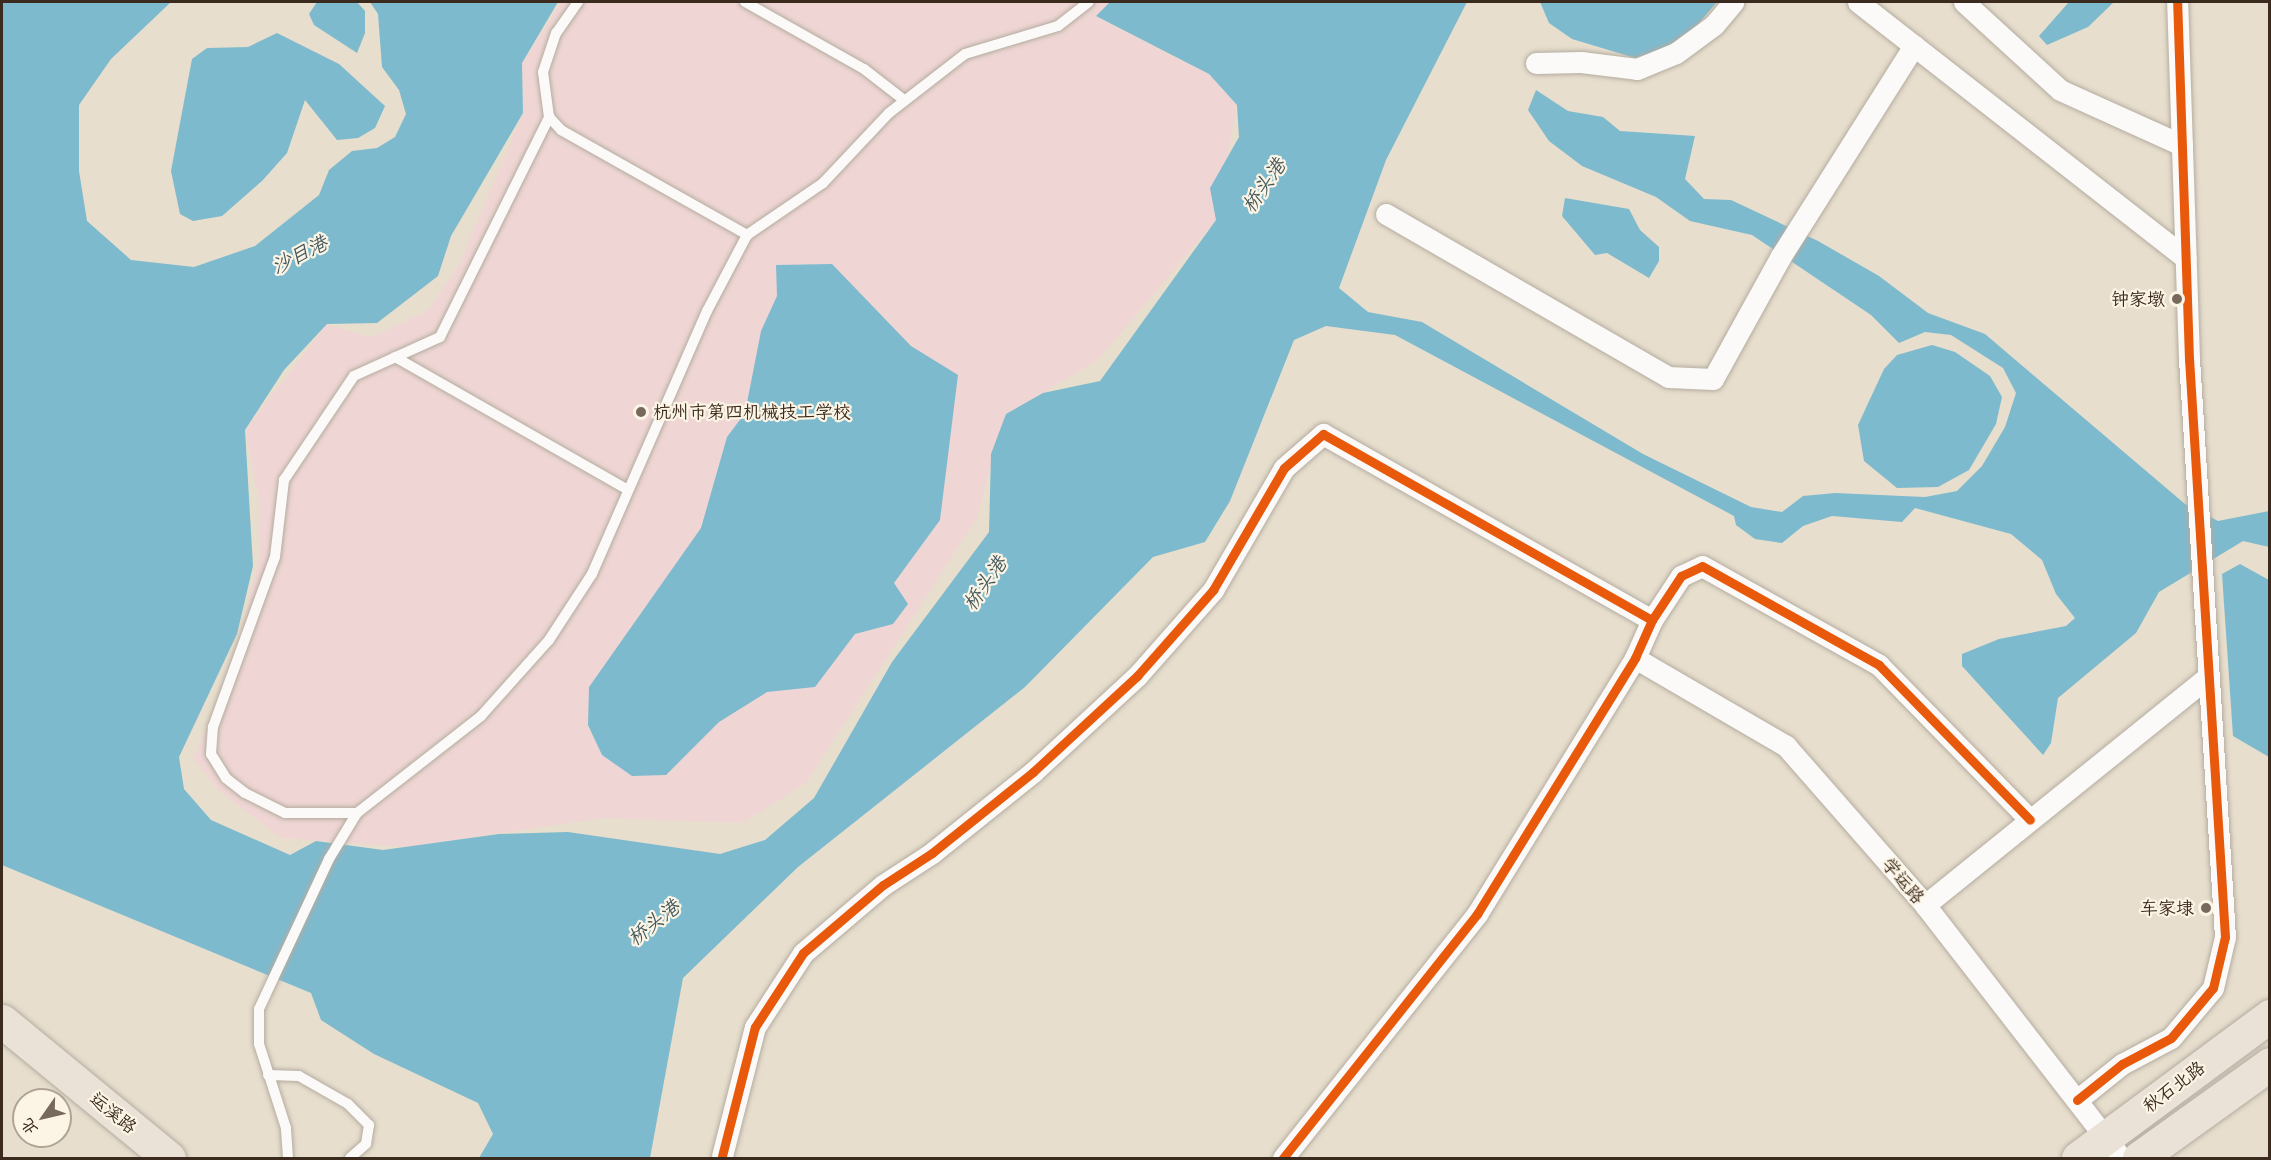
<!DOCTYPE html>
<html>
<head>
<meta charset="utf-8">
<style>
	body { margin:0 }
	#map { position:relative; width:2271px; height:1160px; overflow:hidden; background:#e7decd; font-family:"Patrick Hand","LXGW WenKai TC",sans-serif }
	div>[style] { position:absolute }
	.built>* { inset:0; background:#efd6d4 }
	.water>* { inset:0; background:#7ebace }
	.roads { filter:drop-shadow(0 0 2px #b4aca0) drop-shadow(0 0 2px #b4aca0) }
	.lane>* { height:10px; margin:-5px; padding:0 5px; transform-origin:5px; border-radius:5px; background:#fbfaf8 }
	.street>* { height:21px; margin:-10.5px; padding:0 10.5px; transform-origin:10.5px; border-radius:10.5px; background:#fbfaf8 }
	.primary>* { height:33px; margin:-16.5px; padding:0 16.5px; transform-origin:16.5px; border-radius:16.5px; background:#ebe2d7 }
	.highway>* { height:33px; margin:-16.5px; padding:0 16.5px; transform-origin:16.5px; border-radius:16.5px; background:#ebe2d7 }
	.cycleway>* { height:9px; margin:-4.5px; padding:0 4.5px; transform-origin:4.5px; border-radius:4.5px; background:#e8590c }
	.dots>* { width:16px; height:16px; translate:-50% -50%; box-sizing:border-box; border:3px solid #fcf5e5; border-radius:50% }
	span { translate:-50% -50%; white-space:nowrap; text-align:center; line-height:1.15; -webkit-text-stroke:4.5px #fcf5e5; paint-order:stroke }
	.poi-label { font-size:18px; color:#3b2a1e }
	.right { translate:-100% -50%; text-align:right }
	.left { translate:0 -50%; text-align:left }
	.street-label { font-size:18px; color:#3b2a1e }
	.water-label { font-size:20px; color:#43575c; font-style:italic }
	.frame { position:absolute; inset:0; border:3px solid #3b2a1e; pointer-events:none }
	.north { position:absolute; left:12px; top:1088px; width:60px; height:60px; box-sizing:border-box; background:#fcf5e5; border:2px solid #afa495; border-radius:50%; rotate:236deg; font-size:16px; font-weight:700; line-height:24px; text-align:center; color:#3b2a1e }
	.north::after { content:''; display:block; margin:auto; width:21px; height:27px; background:#77695b; clip-path:polygon(50% 0,100% 100%,50% 72%,0 100%) }
</style>
</head>
<body>
<div id="map">
	<div class="built">
		<div style="clip-path:polygon(561px 2px,1110px 2px,1097px 17px,1209px 74px,1237px 105px,1216px 220px,1098px 360px,1043px 393px,1000px 432px,977px 518px,806px 783px,743px 823px,605px 818px,405px 847px,281px 838px,219px 791px,193px 758px,231px 677px,260px 554px,260px 505px,245px 430px,327px 324px,371px 337px,428px 310px,459px 265px,523px 113px,522px 63px)"></div>
	</div>
	<div class="water">
		<div style="clip-path:polygon(2px 2px,171px 2px,111px 59px,79px 105px,79px 171px,87px 221px,131px 260px,194px 267px,255px 246px,319px 195px,329px 170px,352px 151px,377px 148px,395px 137px,406px 114px,399px 90px,382px 67px,378px 14px,370px 2px,558px 2px,522px 63px,523px 113px,451px 236px,438px 276px,377px 323px,327px 324px,284px 370px,245px 430px,253px 566px,237px 634px,179px 757px,184px 789px,211px 820px,290px 855px,316px 841px,383px 850px,499px 834px,568px 832px,720px 854px,765px 840px,814px 798px,892px 662px,989px 532px,991px 454px,1006px 414px,1043px 393px,1100px 381px,1216px 220px,1210px 188px,1239px 137px,1237px 105px,1209px 74px,1096px 16px,1110px 2px,1467px 2px,1386px 160px,1339px 288px,1368px 312px,1422px 322px,1643px 454px,1751px 507px,1782px 512px,1803px 496px,1835px 493px,1925px 497px,1957px 491px,1982px 466px,2005px 427px,2016px 393px,2003px 368px,1951px 335px,1925px 332px,1899px 343px,1871px 315px,1752px 235px,1690px 221px,1656px 197px,1582px 166px,1549px 141px,1528px 110px,1536px 90px,1568px 111px,1603px 117px,1620px 131px,1695px 136px,1685px 179px,1704px 199px,1731px 200px,1818px 241px,1879px 276px,1928px 313px,1985px 334px,2185px 504px,2218px 521px,2269px 511px,2269px 547px,2243px 541px,2159px 592px,2136px 633px,2058px 698px,2051px 743px,2043px 755px,1962px 666px,1962px 654px,1999px 639px,2066px 626px,2075px 618px,2056px 594px,2042px 560px,2011px 534px,1915px 508px,1902px 522px,1832px 516px,1803px 526px,1782px 543px,1755px 539px,1736px 525px,1734px 516px,1395px 335px,1326px 326px,1294px 340px,1230px 501px,1205px 542px,1153px 557px,1025px 687px,798px 867px,683px 978px,650px 1158px,479px 1158px,493px 1134px,478px 1103px,374px 1054px,321px 1020px,311px 993px,2px 865px)"></div>
		<div style="clip-path:polygon(317px 2px,357px 2px,365px 11px,365px 33px,357px 53px,314px 25px,309px 14px)"></div>
		<div style="clip-path:polygon(1540px 2px,1717px 2px,1683px 42px,1635px 58px,1572px 39px,1549px 23px)"></div>
		<div style="clip-path:polygon(2069px 2px,2114px 2px,2088px 27px,2047px 45px,2039px 36px)"></div>
		<div style="clip-path:polygon(277px 33px,339px 64px,385px 106px,375px 128px,358px 138px,337px 140px,305px 100px,287px 153px,262px 181px,222px 216px,193px 221px,180px 214px,171px 171px,192px 59px,207px 48px,248px 47px)"></div>
		<div style="clip-path:polygon(1565px 198px,1629px 209px,1640px 230px,1659px 247px,1659px 261px,1649px 278px,1607px 253px,1595px 255px,1562px 216px)"></div>
		<div style="clip-path:polygon(832px 264px,911px 346px,958px 375px,940px 520px,894px 583px,908px 604px,893px 624px,855px 634px,815px 687px,767px 692px,719px 722px,666px 775px,632px 776px,602px 755px,588px 725px,589px 687px,701px 528px,727px 437px,745px 413px,761px 331px,777px 296px,776px 265px)"></div>
		<div style="clip-path:polygon(1932px 345px,1955px 352px,1990px 376px,2002px 397px,1996px 424px,1969px 470px,1938px 487px,1897px 488px,1864px 461px,1858px 425px,1884px 369px,1897px 355px)"></div>
		<div style="clip-path:polygon(2240px 564px,2269px 580px,2269px 757px,2233px 736px,2222px 574px)"></div>
	</div>
	<div class="roads">
		<div class="lane">
			<div style="left:578px;top:2px;width:38px;rotate:125deg"></div>
			<div style="left:556px;top:33px;width:41px;rotate:108.4deg"></div>
			<div style="left:543px;top:72px;width:45px;rotate:82.4deg"></div>
			<div style="left:549px;top:117px;width:18px;rotate:47deg"></div>
			<div style="left:561px;top:130px;width:214px;rotate:29.4deg"></div>
			<div style="left:745px;top:2px;width:137px;rotate:29.4deg"></div>
			<div style="left:864px;top:69px;width:51px;rotate:37.8deg"></div>
			<div style="left:395px;top:357px;width:268px;rotate:29.7deg"></div>
			<div style="left:357px;top:813px;width:72px;rotate:180deg"></div>
			<div style="left:285px;top:813px;width:45px;rotate:-153.4deg"></div>
			<div style="left:245px;top:793px;width:24px;rotate:-142deg"></div>
			<div style="left:226px;top:778px;width:28px;rotate:-122deg"></div>
			<div style="left:211px;top:754px;width:27px;rotate:-86deg"></div>
			<div style="left:213px;top:727px;width:181px;rotate:-70deg"></div>
			<div style="left:275px;top:557px;width:78px;rotate:-83.3deg"></div>
			<div style="left:284px;top:480px;width:125px;rotate:-56.1deg"></div>
			<div style="left:354px;top:376px;width:94px;rotate:-24.4deg"></div>
			<div style="left:440px;top:337px;width:246px;rotate:-63.6deg"></div>
			<div style="left:268px;top:1075px;width:31px;rotate:2deg"></div>
			<div style="left:299px;top:1076px;width:56px;rotate:29.7deg"></div>
			<div style="left:348px;top:1104px;width:30px;rotate:45deg"></div>
			<div style="left:369px;top:1125px;width:19px;rotate:99deg"></div>
			<div style="left:366px;top:1144px;width:21px;rotate:139deg"></div>
			<div style="left:288px;top:1158px;width:30px;rotate:-94deg"></div>
			<div style="left:286px;top:1128px;width:88px;rotate:-107.8deg"></div>
			<div style="left:259px;top:1044px;width:35px;rotate:-90deg"></div>
			<div style="left:259px;top:1009px;width:166px;rotate:-65deg"></div>
			<div style="left:329px;top:859px;width:54px;rotate:-58.7deg"></div>
			<div style="left:357px;top:813px;width:157px;rotate:-38deg"></div>
			<div style="left:481px;top:716px;width:102px;rotate:-48.2deg"></div>
			<div style="left:549px;top:640px;width:79px;rotate:-56.9deg"></div>
			<div style="left:592px;top:574px;width:287px;rotate:-66.4deg"></div>
			<div style="left:707px;top:311px;width:86px;rotate:-62.2deg"></div>
			<div style="left:747px;top:235px;width:92px;rotate:-34.4deg"></div>
			<div style="left:823px;top:183px;width:96px;rotate:-46.7deg"></div>
			<div style="left:889px;top:113px;width:96px;rotate:-37.8deg"></div>
			<div style="left:965px;top:54px;width:97px;rotate:-16.8deg"></div>
			<div style="left:1058px;top:26px;width:39px;rotate:-38deg"></div>
		</div>
		<div class="street">
			<div style="left:1858px;top:2px;width:416px;rotate:38deg"></div>
			<div style="left:1964px;top:2px;width:130px;rotate:42.5deg"></div>
			<div style="left:2060px;top:90px;width:134px;rotate:24.3deg"></div>
			<div style="left:1536px;top:63px;width:45px;rotate:-1.3deg"></div>
			<div style="left:1581px;top:62px;width:56px;rotate:7.1deg"></div>
			<div style="left:1637px;top:69px;width:42px;rotate:-22.3deg"></div>
			<div style="left:1676px;top:53px;width:47px;rotate:-36.4deg"></div>
			<div style="left:1714px;top:25px;width:30px;rotate:-50deg"></div>
			<div style="left:1386px;top:214px;width:326px;rotate:30deg"></div>
			<div style="left:1668px;top:377px;width:45px;rotate:2.5deg"></div>
			<div style="left:1713px;top:379px;width:141px;rotate:-61.1deg"></div>
			<div style="left:1781px;top:256px;width:249px;rotate:-57.7deg"></div>
			<div style="left:1635px;top:658px;width:175px;rotate:30.2deg"></div>
			<div style="left:1786px;top:746px;width:211px;rotate:48.8deg"></div>
			<div style="left:1925px;top:905px;width:320px;rotate:52.2deg"></div>
			<div style="left:1925px;top:905px;width:363px;rotate:-38.9deg"></div>
			<div style="left:2077px;top:1100px;width:58px;rotate:-38.7deg"></div>
			<div style="left:2122px;top:1064px;width:55px;rotate:-28deg"></div>
			<div style="left:2171px;top:1038px;width:65px;rotate:-50deg"></div>
			<div style="left:2213px;top:988px;width:52px;rotate:-76.8deg"></div>
			<div style="left:2225px;top:937px;width:579px;rotate:-93.56deg"></div>
			<div style="left:2189px;top:359px;width:357px;rotate:-91.9deg"></div>
			<div style="left:722px;top:1156px;width:133px;rotate:-75.7deg"></div>
			<div style="left:755px;top:1027px;width:88px;rotate:-57deg"></div>
			<div style="left:803px;top:953px;width:105px;rotate:-40.4deg"></div>
			<div style="left:883px;top:885px;width:59px;rotate:-33.1deg"></div>
			<div style="left:932px;top:853px;width:129px;rotate:-38.7deg"></div>
			<div style="left:1033px;top:772px;width:142px;rotate:-42.7deg"></div>
			<div style="left:1137px;top:676px;width:115px;rotate:-48.5deg"></div>
			<div style="left:1213px;top:590px;width:141px;rotate:-59.8deg"></div>
			<div style="left:1284px;top:468px;width:52px;rotate:-41.1deg"></div>
			<div style="left:1323px;top:434px;width:378px;rotate:29.5deg"></div>
			<div style="left:1283px;top:1158px;width:312px;rotate:-51.5deg"></div>
			<div style="left:1477px;top:914px;width:301px;rotate:-58.3deg"></div>
			<div style="left:1635px;top:658px;width:42px;rotate:-65.9deg"></div>
			<div style="left:1652px;top:620px;width:53px;rotate:-56.6deg"></div>
			<div style="left:1681px;top:576px;width:23px;rotate:-25deg"></div>
			<div style="left:1702px;top:566px;width:203px;rotate:29.2deg"></div>
			<div style="left:1879px;top:665px;width:216px;rotate:45.7deg"></div>
		</div>
		<div class="primary">
			<div style="left:2078px;top:1158px;width:239px;rotate:-36.5deg"></div>
			<div style="left:2139px;top:1158px;width:161px;rotate:-35.7deg"></div>
		</div>
		<div class="highway">
			<div style="left:2px;top:1021px;width:216px;rotate:39.4deg"></div>
		</div>
	</div>
	<div class="cycleway">
		<div style="left:2077px;top:1100px;width:58px;rotate:-38.7deg"></div>
		<div style="left:2122px;top:1064px;width:55px;rotate:-28deg"></div>
		<div style="left:2171px;top:1038px;width:65px;rotate:-50deg"></div>
		<div style="left:2213px;top:988px;width:52px;rotate:-76.8deg"></div>
		<div style="left:2225px;top:937px;width:579px;rotate:-93.56deg"></div>
		<div style="left:2189px;top:359px;width:357px;rotate:-91.9deg"></div>
		<div style="left:722px;top:1156px;width:133px;rotate:-75.7deg"></div>
		<div style="left:755px;top:1027px;width:88px;rotate:-57deg"></div>
		<div style="left:803px;top:953px;width:105px;rotate:-40.4deg"></div>
		<div style="left:883px;top:885px;width:59px;rotate:-33.1deg"></div>
		<div style="left:932px;top:853px;width:129px;rotate:-38.7deg"></div>
		<div style="left:1033px;top:772px;width:142px;rotate:-42.7deg"></div>
		<div style="left:1137px;top:676px;width:115px;rotate:-48.5deg"></div>
		<div style="left:1213px;top:590px;width:141px;rotate:-59.8deg"></div>
		<div style="left:1284px;top:468px;width:52px;rotate:-41.1deg"></div>
		<div style="left:1323px;top:434px;width:378px;rotate:29.5deg"></div>
		<div style="left:1283px;top:1158px;width:312px;rotate:-51.5deg"></div>
		<div style="left:1477px;top:914px;width:301px;rotate:-58.3deg"></div>
		<div style="left:1635px;top:658px;width:42px;rotate:-65.9deg"></div>
		<div style="left:1652px;top:620px;width:53px;rotate:-56.6deg"></div>
		<div style="left:1681px;top:576px;width:23px;rotate:-25deg"></div>
		<div style="left:1702px;top:566px;width:203px;rotate:29.2deg"></div>
		<div style="left:1879px;top:665px;width:216px;rotate:45.7deg"></div>
	</div>
	<div class="dots">
		<div style="left:2177px;top:299px;background:#77695b"></div>
		<div style="left:641px;top:412px;background:#77695b"></div>
		<div style="left:2206px;top:908px;background:#77695b"></div>
	</div>
	<div class="poi-label">
		<span class="right" style="left:2165px;top:299px">钟家墩</span>
		<span class="left" style="left:653px;top:412px">杭州市第四机械技工学校</span>
		<span class="right" style="left:2194px;top:908px">车家埭</span>
	</div>
	<div class="street-label">
		<span style="left:1903px;top:881px;rotate:49deg">学运路</span>
		<span style="left:2174px;top:1087px;rotate:-37deg">秋石北路</span>
		<span style="left:113px;top:1113px;rotate:39deg">运溪路</span>
	</div>
	<div class="water-label">
		<span style="left:1263px;top:185px;rotate:-55deg">桥头港</span>
		<span style="left:299px;top:254px;rotate:-27deg">沙目港</span>
		<span style="left:984px;top:583px;rotate:-55deg">桥头港</span>
		<span style="left:653px;top:922px;rotate:-38deg">桥头港</span>
	</div>
	<div class="frame"></div>
	<div class="north">北</div>
</div>
</body>
</html>
